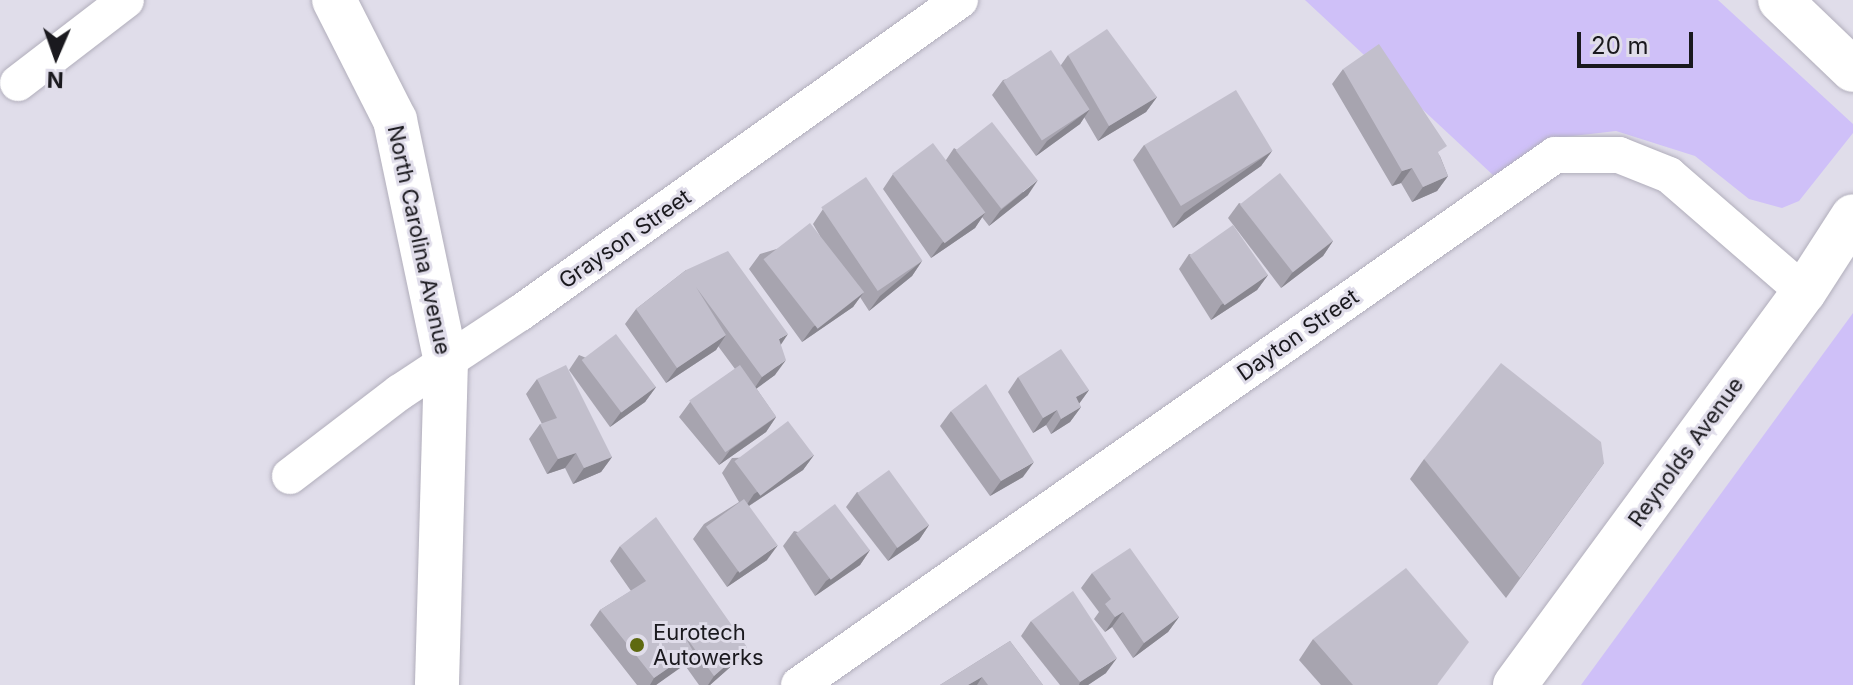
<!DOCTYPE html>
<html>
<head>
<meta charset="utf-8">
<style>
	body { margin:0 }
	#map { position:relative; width:1853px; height:685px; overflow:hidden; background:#e0ddea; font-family:Inter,sans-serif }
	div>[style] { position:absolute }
	.green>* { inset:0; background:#cfc0f8 }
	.roads { filter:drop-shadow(0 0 2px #b1aebb) drop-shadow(0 0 2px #b1aebb) }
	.street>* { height:36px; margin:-18px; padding:0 18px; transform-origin:18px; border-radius:18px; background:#fff }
	.secondary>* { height:44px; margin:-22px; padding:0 22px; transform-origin:22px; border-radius:22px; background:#fff }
	.wall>* { inset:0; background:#a7a4af }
	.shaded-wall>* { inset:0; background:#88868f }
	.building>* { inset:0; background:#c2bfcc; transform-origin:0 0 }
	.dots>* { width:22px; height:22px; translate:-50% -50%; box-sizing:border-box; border:4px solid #e0ddea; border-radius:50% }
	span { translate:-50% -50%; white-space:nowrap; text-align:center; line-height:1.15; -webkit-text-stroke:6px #e0ddea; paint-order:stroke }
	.street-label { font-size:22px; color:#1a191e }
	.poi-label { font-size:22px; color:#1a191e }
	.left { translate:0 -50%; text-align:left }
	.north { position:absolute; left:16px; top:16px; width:80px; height:80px; -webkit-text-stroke:6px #e0ddea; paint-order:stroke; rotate:182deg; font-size:22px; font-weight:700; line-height:32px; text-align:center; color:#1a191e }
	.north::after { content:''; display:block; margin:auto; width:28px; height:36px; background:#1a191e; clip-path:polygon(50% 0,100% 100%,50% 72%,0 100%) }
	.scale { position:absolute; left:1577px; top:32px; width:116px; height:36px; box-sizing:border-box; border:4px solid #1a191e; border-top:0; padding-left:10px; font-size:24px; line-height:28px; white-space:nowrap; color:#1a191e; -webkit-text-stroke:6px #e0ddea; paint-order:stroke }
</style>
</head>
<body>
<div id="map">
	<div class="green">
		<div style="clip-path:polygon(1305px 0,1718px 0,1853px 124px,1853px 133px,1799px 201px,1782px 208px,1749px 199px,1695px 156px,1616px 131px,1547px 139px,1494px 176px)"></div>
		<div style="clip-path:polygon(1853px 313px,1853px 685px,1581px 685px)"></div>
	</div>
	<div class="roads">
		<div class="street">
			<div style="left:18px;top:83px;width:136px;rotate:-37.5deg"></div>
			<div style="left:290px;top:476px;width:138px;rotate:-37.4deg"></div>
			<div style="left:400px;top:392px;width:144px;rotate:-33.4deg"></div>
			<div style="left:520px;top:313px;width:540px;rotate:-35.43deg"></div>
			<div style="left:799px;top:685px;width:923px;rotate:-35.03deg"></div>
			<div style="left:1555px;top:155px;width:64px"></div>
			<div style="left:1619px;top:155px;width:54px;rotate:21.8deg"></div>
			<div style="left:1669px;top:175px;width:179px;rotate:40.9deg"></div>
		</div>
		<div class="secondary">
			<div style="left:334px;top:0;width:135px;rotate:63.1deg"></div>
			<div style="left:395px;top:120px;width:246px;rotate:78.1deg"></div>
			<div style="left:446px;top:361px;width:324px;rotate:91.6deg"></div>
			<div style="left:1780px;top:0;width:101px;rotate:43.8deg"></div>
			<div style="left:1515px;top:685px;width:488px;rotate:-53.7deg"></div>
			<div style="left:1804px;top:292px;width:90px;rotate:-57.2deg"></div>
		</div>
	</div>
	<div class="wall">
		<div style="clip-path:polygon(1068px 55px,1157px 97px,1146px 112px,1098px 141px,1084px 117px,1080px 124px,1036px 156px,992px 95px,1003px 80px,1061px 65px)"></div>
		<div style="clip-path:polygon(1343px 69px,1440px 156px,1448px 176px,1437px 191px,1412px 202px,1401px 183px,1392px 186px,1332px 84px)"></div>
		<div style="clip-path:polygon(1144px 145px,1272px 151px,1261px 166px,1173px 228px,1133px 160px)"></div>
		<div style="clip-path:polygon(954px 148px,1028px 195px,989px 226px,982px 217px,975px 228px,931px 258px,883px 189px,893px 174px,946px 160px)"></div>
		<div style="clip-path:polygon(1239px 203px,1333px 241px,1323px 256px,1281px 288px,1228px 218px)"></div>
		<div style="clip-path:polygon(823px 209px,922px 261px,912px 276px,869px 311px,860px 297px,853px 307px,802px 342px,749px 269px,760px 254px,820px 236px,813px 224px)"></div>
		<div style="clip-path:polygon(1189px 254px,1268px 275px,1257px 290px,1211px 320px,1179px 269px)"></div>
		<div style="clip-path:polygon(686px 270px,781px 345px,775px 375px,756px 388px,776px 417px,766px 432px,719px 465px,679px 417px,690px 402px,735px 369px,718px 346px,716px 350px,666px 383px,625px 324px,636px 309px)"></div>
		<div style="clip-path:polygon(579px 355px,656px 387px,645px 402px,610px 427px,569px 370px)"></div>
		<div style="clip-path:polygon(1018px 377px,1089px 390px,1079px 404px,1081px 407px,1070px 422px,1051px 434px,1046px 425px,1033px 433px,1008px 392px)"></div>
		<div style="clip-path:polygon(537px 379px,612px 457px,601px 472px,573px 484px,565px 468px,547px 474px,529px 439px,540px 424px,542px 424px,526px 394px)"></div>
		<div style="clip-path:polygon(951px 411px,1023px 477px,990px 496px,940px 426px)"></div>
		<div style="clip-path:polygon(814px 455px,803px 470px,749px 506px,767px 560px,727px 587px,693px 539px,704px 524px,739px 502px,722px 473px,732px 458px)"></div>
		<div style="clip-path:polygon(1424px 459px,1604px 463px,1506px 598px,1410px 479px)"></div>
		<div style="clip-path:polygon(857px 492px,929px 525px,919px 540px,888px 561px,846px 507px)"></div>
		<div style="clip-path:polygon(794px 531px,870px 550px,860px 565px,815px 596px,783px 546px)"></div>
		<div style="clip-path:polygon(620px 546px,747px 647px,736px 662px,710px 685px,699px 685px,684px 664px,656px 685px,637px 685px,590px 625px,600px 610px,631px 591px,610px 561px)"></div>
		<div style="clip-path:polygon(1092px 573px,1179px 617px,1168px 632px,1133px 658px,1112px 627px,1105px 632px,1094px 619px,1099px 612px,1081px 588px)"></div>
		<div style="clip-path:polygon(1031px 621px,1106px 673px,1088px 685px,1060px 685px,1021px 636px)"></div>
		<div style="clip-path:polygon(1313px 639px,1438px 685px,1321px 685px,1299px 660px)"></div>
		<div style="clip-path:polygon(1010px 641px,1043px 685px,940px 685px)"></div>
	</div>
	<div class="shaded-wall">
		<div style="clip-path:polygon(1157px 97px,1146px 112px,1098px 141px,1109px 126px)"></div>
		<div style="clip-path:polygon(1090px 109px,1080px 124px,1036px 156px,1047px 141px)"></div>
		<div style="clip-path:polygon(1272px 151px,1261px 166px,1173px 228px,1184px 213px)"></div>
		<div style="clip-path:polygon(1412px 168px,1401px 183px,1392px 186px,1402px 171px)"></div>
		<div style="clip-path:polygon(1448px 176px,1437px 191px,1412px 202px,1423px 187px)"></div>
		<div style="clip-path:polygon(1038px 180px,1028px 195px,989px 226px,1000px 211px)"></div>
		<div style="clip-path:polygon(985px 213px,975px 228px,931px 258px,942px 243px)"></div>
		<div style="clip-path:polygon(1333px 241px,1323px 256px,1281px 288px,1292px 273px)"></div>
		<div style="clip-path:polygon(922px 261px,912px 276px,869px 311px,880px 296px)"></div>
		<div style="clip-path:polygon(1268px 275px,1257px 290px,1211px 320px,1221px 305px)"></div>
		<div style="clip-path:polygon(864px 292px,853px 307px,802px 342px,813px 327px)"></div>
		<div style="clip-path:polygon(788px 334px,778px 349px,779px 339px)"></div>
		<div style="clip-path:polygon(726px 335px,716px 350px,666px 383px,677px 368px)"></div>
		<div style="clip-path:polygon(786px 360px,775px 375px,752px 392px,762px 377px)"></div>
		<div style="clip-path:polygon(656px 387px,645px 402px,610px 427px,621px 412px)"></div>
		<div style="clip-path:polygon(1089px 390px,1078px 405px,1076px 397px)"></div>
		<div style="clip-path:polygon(1081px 407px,1070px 422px,1051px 434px,1061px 419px)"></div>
		<div style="clip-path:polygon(1057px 410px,1046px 425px,1033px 433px,1043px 418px)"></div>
		<div style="clip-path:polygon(776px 417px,766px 432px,719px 465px,730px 450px)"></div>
		<div style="clip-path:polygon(576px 453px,565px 468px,547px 474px,558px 459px)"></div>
		<div style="clip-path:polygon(814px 455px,803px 470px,744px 509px,754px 494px)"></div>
		<div style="clip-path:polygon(612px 457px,601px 472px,573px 484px,584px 468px)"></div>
		<div style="clip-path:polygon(1034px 462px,1023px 477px,990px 496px,1001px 481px)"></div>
		<div style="clip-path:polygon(929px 525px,919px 540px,888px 561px,898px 546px)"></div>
		<div style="clip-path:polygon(778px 545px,767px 560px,727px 587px,737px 572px)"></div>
		<div style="clip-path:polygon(870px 550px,860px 565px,815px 596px,826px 581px)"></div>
		<div style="clip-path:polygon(1123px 612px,1112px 627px,1105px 632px,1115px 617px)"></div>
		<div style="clip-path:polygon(1179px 617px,1168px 632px,1133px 658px,1144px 643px)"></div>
		<div style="clip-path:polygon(747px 647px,736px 662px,710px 685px,708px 685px,714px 676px)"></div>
		<div style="clip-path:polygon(693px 651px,683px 666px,656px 685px,650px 685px,654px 678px)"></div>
		<div style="clip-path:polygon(1117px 658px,1106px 673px,1088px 685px,1079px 685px,1080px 682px)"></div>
		<div style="clip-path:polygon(982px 677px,977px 685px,968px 685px)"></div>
	</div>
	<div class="building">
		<div style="clip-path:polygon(1107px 29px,1157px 97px,1109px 126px,1068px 55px)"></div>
		<div style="clip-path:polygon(1379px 44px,1447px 146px,1438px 152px,1448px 176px,1423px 187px,1412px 168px,1402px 171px,1343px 69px)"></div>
		<div style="left:1051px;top:50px;width:71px;height:57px;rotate:57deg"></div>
		<div style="left:1236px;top:90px;width:71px;height:107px;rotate:59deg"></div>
		<div style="left:992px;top:122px;width:74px;height:46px;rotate:52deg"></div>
		<div style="left:933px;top:143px;width:87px;height:51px;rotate:53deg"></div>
		<div style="left:1280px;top:173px;width:86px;height:51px;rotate:52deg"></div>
		<div style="left:866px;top:177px;width:101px;height:54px;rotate:56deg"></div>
		<div style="left:810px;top:223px;width:88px;height:59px;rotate:52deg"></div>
		<div style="left:1233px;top:225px;width:61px;height:53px;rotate:55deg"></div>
		<div style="clip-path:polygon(728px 251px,788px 334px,779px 339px,786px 360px,762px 377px,696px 287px,726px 335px,677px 368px,636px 309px,686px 270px)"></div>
		<div style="left:616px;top:334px;width:66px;height:43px;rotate:53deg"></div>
		<div style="clip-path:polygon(1061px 349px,1089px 390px,1076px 397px,1081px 407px,1061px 419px,1057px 410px,1043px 418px,1018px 377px)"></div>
		<div style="clip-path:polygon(1501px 363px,1601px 442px,1604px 463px,1520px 578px,1424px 459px)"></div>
		<div style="clip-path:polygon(566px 365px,612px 457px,584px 468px,576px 453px,558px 459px,540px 424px,557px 418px,537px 379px)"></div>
		<div style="left:740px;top:365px;width:63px;height:62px;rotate:55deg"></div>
		<div style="clip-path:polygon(986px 384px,1034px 462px,1001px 481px,951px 411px)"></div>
		<div style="left:788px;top:421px;width:43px;height:67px;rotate:53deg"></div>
		<div style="left:889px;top:470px;width:68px;height:39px;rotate:54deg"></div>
		<div style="left:744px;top:499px;width:57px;height:47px;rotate:54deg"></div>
		<div style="left:835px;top:504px;width:58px;height:49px;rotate:53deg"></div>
		<div style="clip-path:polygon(656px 517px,747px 647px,714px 676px,681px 630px,693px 651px,654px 678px,600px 610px,646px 581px,620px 546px)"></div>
		<div style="clip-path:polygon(1130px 548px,1179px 617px,1144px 643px,1123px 612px,1115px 617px,1105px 604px,1111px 599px,1092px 573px)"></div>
		<div style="clip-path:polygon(1406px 568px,1469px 642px,1437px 685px,1353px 685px,1313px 639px)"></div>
		<div style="clip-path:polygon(1073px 591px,1117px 658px,1080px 682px,1031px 621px)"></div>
		<div style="clip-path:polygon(1010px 641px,1043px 685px,988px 685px,982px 677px,968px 685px,940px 685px)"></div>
	</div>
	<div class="dots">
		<div style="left:637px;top:645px;background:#5e6910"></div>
	</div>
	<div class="street-label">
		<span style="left:625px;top:239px;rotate:-35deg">Grayson Street</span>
		<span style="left:419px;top:240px;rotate:78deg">North Carolina Avenue</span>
		<span style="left:1298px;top:335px;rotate:-35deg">Dayton Street</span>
		<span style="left:1686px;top:452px;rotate:-54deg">Reynolds Avenue</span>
	</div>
	<div class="poi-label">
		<span class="left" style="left:653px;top:645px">Eurotech<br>Autowerks</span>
	</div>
	<div class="north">N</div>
	<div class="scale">20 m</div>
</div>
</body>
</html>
